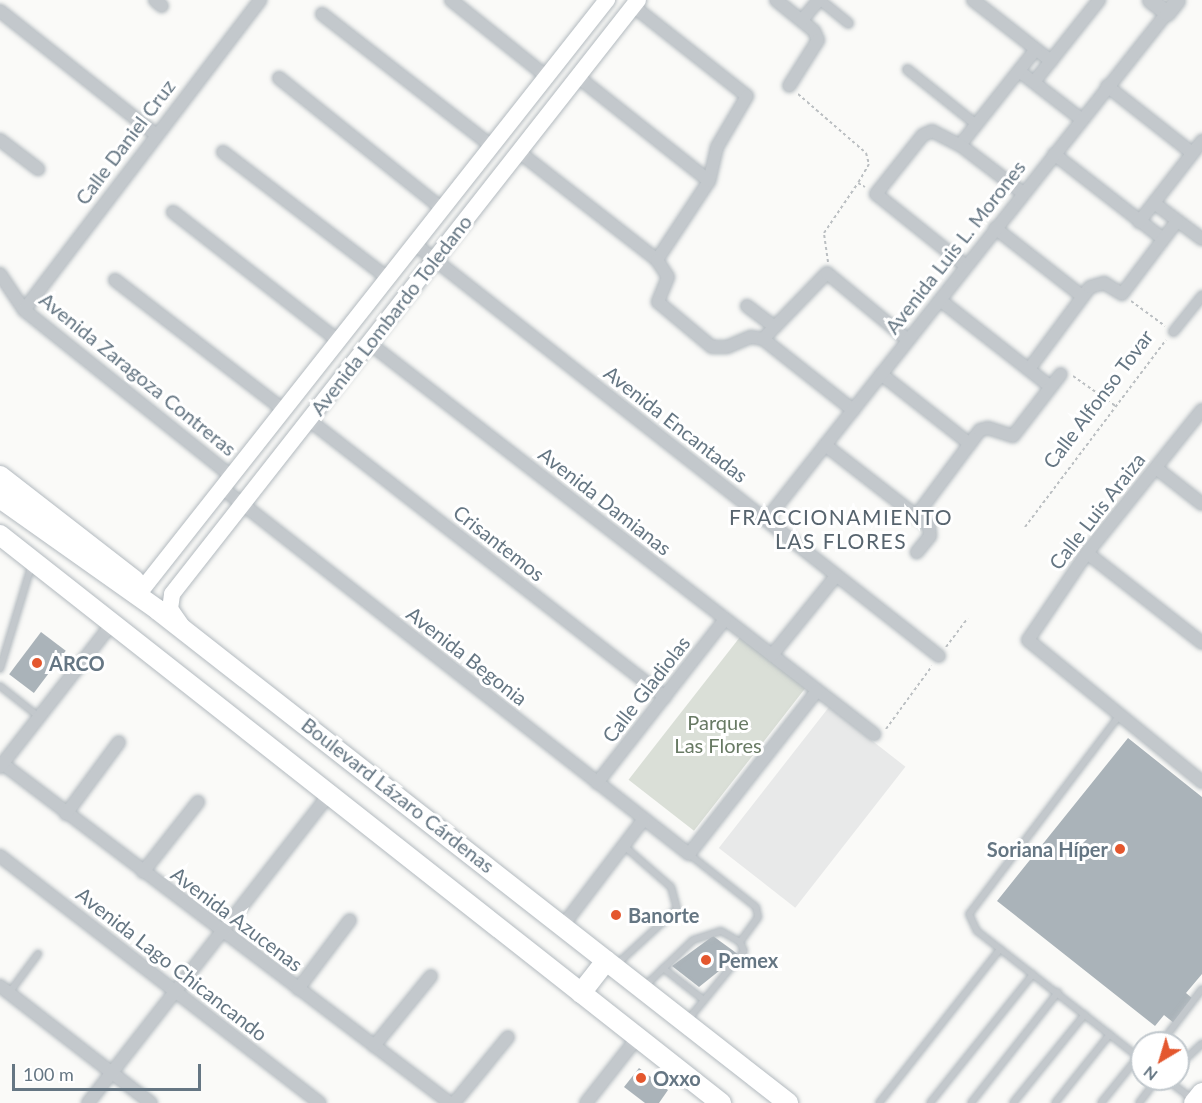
<!DOCTYPE html>
<html>
<head>
<meta charset="utf-8">
<style>
	body { margin:0 }
	#map { position:relative; width:1202px; height:1103px; overflow:hidden; background:#fafaf8; font-family:Lato,sans-serif }
	div>[style] { position:absolute }
	.built>* { inset:0; background:#e8e9e9; transform-origin:0 0 }
	.green>* { inset:0; background:#dadfd7; transform-origin:0 0 }
	.building>* { inset:0; background:#aab3b9; transform-origin:0 0 }
	.path>* { height:2px; margin-top:-1px; transform-origin:0; background:repeating-linear-gradient(90deg,#bbbfc2 0 3px,transparent 0 6px) }
	.roads { filter:drop-shadow(0 0 2px #b3babf) drop-shadow(0 0 2px #b3babf) }
	.service>* { height:6px; margin:-3px; padding:0 3px; transform-origin:3px; border-radius:3px; background:#c3c8cc }
	.pedestrian>* { height:9px; margin:-4.5px; padding:0 4.5px; transform-origin:4.5px; border-radius:4.5px; background:#c3c8cc }
	.minor>* { height:12px; margin:-6px; padding:0 6px; transform-origin:6px; border-radius:6px; background:#c3c8cc }
	.tertiary>* { height:15px; margin:-7.5px; padding:0 7.5px; transform-origin:7.5px; border-radius:7.5px; background:#c3c8cc }
	.secondary>* { height:16px; margin:-8px; padding:0 8px; transform-origin:8px; border-radius:8px; background:#fff }
	.primary>* { height:20px; margin:-10px; padding:0 10px; transform-origin:10px; border-radius:10px; background:#fff }
	.trunk>* { height:20px; margin:-10px; padding:0 10px; transform-origin:10px; border-radius:10px; background:#fff }
	.dots>* { width:16px; height:16px; translate:-50% -50%; box-sizing:border-box; border:3px solid #fff; border-radius:50% }
	span { translate:-50% -50%; white-space:nowrap; text-align:center; line-height:1.15; -webkit-text-stroke:6px #fff; paint-order:stroke }
	.street-label { font-size:20px; color:#657683 }
	.poi-label { font-size:20px; color:#657683; font-weight:700 }
	.left { translate:0 -50%; text-align:left }
	.right { translate:-100% -50%; text-align:right }
	.park-label { font-size:20px; color:#687a64 }
	.neighbourhood-label { font-size:21px; color:#57646e; letter-spacing:1.5px }
	.north { position:absolute; left:1130px; top:1031px; width:60px; height:60px; box-sizing:border-box; background:#fff; border:2px solid #c1c8cd; border-radius:50%; rotate:218deg; font-size:16px; font-weight:700; line-height:24px; text-align:center; color:#657683 }
	.north::after { content:''; display:block; margin:auto; width:21px; height:27px; background:#e4572e; clip-path:polygon(50% 0,100% 100%,50% 72%,0 100%) }
	.scale { position:absolute; left:12px; top:1064px; width:189px; height:27px; box-sizing:border-box; border:3px solid #657683; border-top:0; padding-left:8px; font-size:18px; line-height:21px; white-space:nowrap; color:#657683; -webkit-text-stroke:4px #fff; paint-order:stroke }
</style>
</head>
<body>
<div id="map">
	<div class="built">
		<div style="left:829px;top:707px;width:97px;height:179px;rotate:38deg"></div>
	</div>
	<div class="green">
		<div style="left:740px;top:637px;width:83px;height:181px;rotate:38deg"></div>
	</div>
	<div class="building">
		<div style="left:41px;top:632px;width:31px;height:53px;rotate:37deg"></div>
		<div style="clip-path:polygon(1128px 738px,1202px 797px,1202px 974px,1186px 993px,1193px 999px,1174px 1023px,1164px 1015px,1155px 1026px,997px 901px)"></div>
		<div style="clip-path:polygon(713px 936px,739px 955px,699px 987px,672px 966px)"></div>
		<div style="clip-path:polygon(639px 1068px,668px 1090px,659px 1103px,645px 1103px,624px 1087px)"></div>
	</div>
	<div class="path">
		<div style="left:798px;top:94px;width:90px;rotate:40.9deg"></div>
		<div style="left:866px;top:153px;width:11px;rotate:75deg"></div>
		<div style="left:869px;top:164px;width:22px;rotate:120deg"></div>
		<div style="left:858px;top:183px;width:8px;rotate:30deg"></div>
		<div style="left:828px;top:262px;width:29px;rotate:-98deg"></div>
		<div style="left:824px;top:233px;width:60px;rotate:-55.8deg"></div>
		<div style="left:1131px;top:301px;width:42px;rotate:36.3deg"></div>
		<div style="left:1073px;top:376px;width:54px;rotate:35.2deg"></div>
		<div style="left:1025px;top:527px;width:234px;rotate:-53deg"></div>
		<div style="left:946px;top:647px;width:36px;rotate:-53deg"></div>
		<div style="left:886px;top:729px;width:78px;rotate:-53.9deg"></div>
	</div>
	<div class="roads">
		<div class="service">
			<div style="left:0;top:669px;width:103px;rotate:-73.1deg"></div>
			<div style="left:0;top:686px;width:48px;rotate:38.3deg"></div>
			<div style="left:1119px;top:716px;width:248px;rotate:127.1deg"></div>
			<div style="left:969px;top:914px;width:19px;rotate:65deg"></div>
			<div style="left:977px;top:931px;width:209px;rotate:38deg"></div>
			<div style="left:617px;top:964px;width:81px;rotate:-42.5deg"></div>
			<div style="left:677px;top:909px;width:23px;rotate:-105deg"></div>
			<div style="left:671px;top:887px;width:62px;rotate:-138.9deg"></div>
			<div style="left:663px;top:968px;width:52px;rotate:38deg"></div>
			<div style="left:645px;top:986px;width:66px;rotate:-43.8deg"></div>
			<div style="left:693px;top:940px;width:29px;rotate:-18deg"></div>
			<div style="left:721px;top:931px;width:22px;rotate:30deg"></div>
			<div style="left:740px;top:942px;width:31px;rotate:-54deg"></div>
			<div style="left:758px;top:917px;width:10px;rotate:-101deg"></div>
			<div style="left:756px;top:907px;width:85px;rotate:-141.7deg"></div>
			<div style="left:9px;top:993px;width:49px;rotate:-53.4deg"></div>
			<div style="left:687px;top:1021px;width:90px;rotate:-50.8deg"></div>
			<div style="left:744px;top:951px;width:10px;rotate:-114deg"></div>
			<div style="left:1161px;top:1043px;width:68px;rotate:-52.8deg"></div>
			<div style="left:1178px;top:1066px;width:33px;rotate:-43deg"></div>
			<div style="left:1166px;top:1079px;width:35px;rotate:37deg"></div>
			<div style="left:879px;top:1103px;width:196px;rotate:-51.8deg"></div>
			<div style="left:930px;top:1103px;width:165px;rotate:-51.4deg"></div>
			<div style="left:971px;top:1103px;width:141px;rotate:-51.9deg"></div>
			<div style="left:1013px;top:1103px;width:114px;rotate:-51deg"></div>
			<div style="left:1055px;top:1103px;width:88px;rotate:-51.4deg"></div>
			<div style="left:1101px;top:1103px;width:59px;rotate:-51.2deg"></div>
			<div style="left:1139px;top:1103px;width:30px;rotate:-53deg"></div>
		</div>
		<div class="pedestrian">
			<div style="left:820px;top:0;width:36px;rotate:39deg"></div>
			<div style="left:907px;top:69px;width:88px;rotate:38.6deg"></div>
			<div style="left:1173px;top:331px;width:46px;rotate:-51.1deg"></div>
		</div>
		<div class="minor">
			<div style="left:155px;top:0;width:9px;rotate:41deg"></div>
			<div style="left:451px;top:0;width:123px;rotate:38.7deg"></div>
			<div style="left:776px;top:0;width:49px;rotate:39.2deg"></div>
			<div style="left:814px;top:31px;width:10px;rotate:66deg"></div>
			<div style="left:818px;top:40px;width:54px;rotate:122.2deg"></div>
			<div style="left:973px;top:0;width:99px;rotate:38deg"></div>
			<div style="left:633px;top:6px;width:145px;rotate:38.3deg"></div>
			<div style="left:747px;top:96px;width:59px;rotate:120.5deg"></div>
			<div style="left:717px;top:147px;width:35px;rotate:103deg"></div>
			<div style="left:709px;top:181px;width:95px;rotate:123.4deg"></div>
			<div style="left:0;top:11px;width:196px;rotate:38.4deg"></div>
			<div style="left:322px;top:14px;width:217px;rotate:37.9deg"></div>
			<div style="left:802px;top:20px;width:26px;rotate:-50deg"></div>
			<div style="left:1019px;top:71px;width:78px;rotate:37.7deg"></div>
			<div style="left:578px;top:77px;width:167px;rotate:38.4deg"></div>
			<div style="left:279px;top:78px;width:211px;rotate:38.7deg"></div>
			<div style="left:1034px;top:82px;width:105px;rotate:-51.6deg"></div>
			<div style="left:1107px;top:86px;width:108px;rotate:38.2deg"></div>
			<div style="left:0;top:140px;width:48px;rotate:37.3deg"></div>
			<div style="left:960px;top:145px;width:122px;rotate:-51.6deg"></div>
			<div style="left:223px;top:152px;width:209px;rotate:37.4deg"></div>
			<div style="left:519px;top:152px;width:175px;rotate:38deg"></div>
			<div style="left:657px;top:260px;width:20px;rotate:57deg"></div>
			<div style="left:668px;top:277px;width:27px;rotate:112deg"></div>
			<div style="left:658px;top:302px;width:70px;rotate:39.8deg"></div>
			<div style="left:712px;top:347px;width:15px"></div>
			<div style="left:727px;top:347px;width:26px;rotate:-23deg"></div>
			<div style="left:751px;top:337px;width:12px;rotate:9deg"></div>
			<div style="left:763px;top:339px;width:115px;rotate:38.3deg"></div>
			<div style="left:1054px;top:154px;width:138px;rotate:37.9deg"></div>
			<div style="left:1154px;top:203px;width:60px;rotate:36.9deg"></div>
			<div style="left:173px;top:212px;width:210px;rotate:37.9deg"></div>
			<div style="left:1139px;top:222px;width:103px;rotate:-52.1deg"></div>
			<div style="left:995px;top:228px;width:110px;rotate:38deg"></div>
			<div style="left:416px;top:245px;width:665px;rotate:38.16deg"></div>
			<div style="left:966px;top:266px;width:115px;rotate:-141.3deg"></div>
			<div style="left:876px;top:194px;width:75px;rotate:-51.5deg"></div>
			<div style="left:923px;top:135px;width:10px;rotate:-24deg"></div>
			<div style="left:932px;top:131px;width:31px;rotate:27deg"></div>
			<div style="left:960px;top:145px;width:79px;rotate:37.3deg"></div>
			<div style="left:0;top:274px;width:43px;rotate:56.3deg"></div>
			<div style="left:24px;top:310px;width:265px;rotate:38.7deg"></div>
			<div style="left:115px;top:280px;width:213px;rotate:37.6deg"></div>
			<div style="left:940px;top:300px;width:141px;rotate:38.1deg"></div>
			<div style="left:747px;top:306px;width:34px;rotate:37deg"></div>
			<div style="left:24px;top:310px;width:390px;rotate:-52.7deg"></div>
			<div style="left:763px;top:339px;width:92px;rotate:-45.9deg"></div>
			<div style="left:827px;top:273px;width:105px;rotate:39.6deg"></div>
			<div style="left:369px;top:343px;width:639px;rotate:37.75deg"></div>
			<div style="left:1029px;top:369px;width:102px;rotate:-53.4deg"></div>
			<div style="left:1090px;top:287px;width:15px;rotate:-16deg"></div>
			<div style="left:1104px;top:283px;width:21px;rotate:31deg"></div>
			<div style="left:1122px;top:294px;width:91px;rotate:-53deg"></div>
			<div style="left:881px;top:374px;width:113px;rotate:38.2deg"></div>
			<div style="left:1202px;top:410px;width:184px;rotate:128.8deg"></div>
			<div style="left:1087px;top:553px;width:105px;rotate:124.1deg"></div>
			<div style="left:1028px;top:640px;width:225px;rotate:39.2deg"></div>
			<div style="left:309px;top:420px;width:451px;rotate:37.9deg"></div>
			<div style="left:825px;top:445px;width:132px;rotate:37.9deg"></div>
			<div style="left:929px;top:526px;width:10px;rotate:84deg"></div>
			<div style="left:930px;top:536px;width:21px;rotate:129deg"></div>
			<div style="left:1156px;top:468px;width:58px;rotate:38deg"></div>
			<div style="left:222px;top:488px;width:593px;rotate:38.09deg"></div>
			<div style="left:689px;top:854px;width:207px;rotate:-51.9deg"></div>
			<div style="left:916px;top:516px;width:107px;rotate:-53.3deg"></div>
			<div style="left:980px;top:430px;width:8px;rotate:-14deg"></div>
			<div style="left:988px;top:428px;width:26px;rotate:18deg"></div>
			<div style="left:1013px;top:436px;width:78px;rotate:-52.3deg"></div>
			<div style="left:766px;top:520px;width:646px;rotate:-51.66deg"></div>
			<div style="left:1087px;top:553px;width:146px;rotate:38deg"></div>
			<div style="left:772px;top:655px;width:102px;rotate:-51deg"></div>
			<div style="left:3px;top:764px;width:561px;rotate:37.18deg"></div>
			<div style="left:0;top:767px;width:175px;rotate:-52deg"></div>
			<div style="left:597px;top:783px;width:208px;rotate:-52deg"></div>
			<div style="left:66px;top:814px;width:89px;rotate:-53.6deg"></div>
			<div style="left:0;top:856px;width:404px;rotate:37.7deg"></div>
			<div style="left:143px;top:872px;width:89px;rotate:-51.8deg"></div>
			<div style="left:564px;top:924px;width:132px;rotate:-52.7deg"></div>
			<div style="left:0;top:986px;width:191px;rotate:37.8deg"></div>
			<div style="left:298px;top:989px;width:86px;rotate:-53deg"></div>
			<div style="left:374px;top:1046px;width:90px;rotate:-50.8deg"></div>
			<div style="left:88px;top:1103px;width:390px;rotate:-52deg"></div>
			<div style="left:454px;top:1103px;width:85px;rotate:-50.7deg"></div>
			<div style="left:586px;top:1103px;width:83px;rotate:-51.9deg"></div>
		</div>
		<div class="tertiary">
			<div style="left:1150px;top:0;width:21px;rotate:37deg"></div>
			<div style="left:1167px;top:13px;width:16px;rotate:-52deg"></div>
		</div>
		<div class="secondary">
			<div style="left:144px;top:587px;width:748px;rotate:-51.74deg"></div>
			<div style="left:182px;top:626px;width:21px;rotate:-125deg"></div>
			<div style="left:170px;top:609px;width:15px;rotate:-82deg"></div>
			<div style="left:172px;top:594px;width:755px;rotate:-51.89deg"></div>
		</div>
		<div class="primary">
			<div style="left:1194px;top:1103px;width:13px;rotate:-51deg"></div>
		</div>
		<div class="trunk">
			<div style="left:0;top:476px;width:170px;rotate:37.8deg"></div>
			<div style="left:0;top:498px;width:194px;rotate:35.3deg"></div>
			<div style="left:158px;top:610px;width:800px;rotate:38.04deg"></div>
			<div style="left:0;top:535px;width:918px;rotate:38.23deg"></div>
			<div style="left:581px;top:993px;width:41px;rotate:-52deg"></div>
		</div>
	</div>
	<div class="dots">
		<div style="left:37px;top:663px;background:#e4572e"></div>
		<div style="left:1120px;top:849px;background:#e4572e"></div>
		<div style="left:616px;top:915px;background:#e4572e"></div>
		<div style="left:706px;top:960px;background:#e4572e"></div>
		<div style="left:641px;top:1078px;background:#e4572e"></div>
	</div>
	<div class="street-label">
		<span style="left:125px;top:142px;rotate:-53deg">Calle Daniel Cruz</span>
		<span style="left:955px;top:247px;rotate:-52deg">Avenida Luis L. Morones</span>
		<span style="left:391px;top:315px;rotate:-52deg">Avenida Lombardo Toledano</span>
		<span style="left:138px;top:374px;rotate:39deg">Avenida Zaragoza Contreras</span>
		<span style="left:1098px;top:399px;rotate:-53deg">Calle Alfonso Tovar</span>
		<span style="left:676px;top:424px;rotate:38deg">Avenida Encantadas</span>
		<span style="left:605px;top:501px;rotate:38deg">Avenida Damianas</span>
		<span style="left:1097px;top:511px;rotate:-52deg">Calle Luis Araiza</span>
		<span style="left:499px;top:543px;rotate:38deg">Crisantemos</span>
		<span style="left:467px;top:656px;rotate:38deg">Avenida Begonia</span>
		<span style="left:646px;top:689px;rotate:-52deg">Calle Gladiolas</span>
		<span style="left:398px;top:795px;rotate:38deg">Boulevard Lázaro Cárdenas</span>
		<span style="left:237px;top:919px;rotate:37deg">Avenida Azucenas</span>
		<span style="left:172px;top:964px;rotate:38deg">Avenida Lago Chicancando</span>
	</div>
	<div class="poi-label">
		<span class="left" style="left:49px;top:663px">ARCO</span>
		<span class="right" style="left:1108px;top:849px">Soriana Híper</span>
		<span class="left" style="left:628px;top:915px">Banorte</span>
		<span class="left" style="left:718px;top:960px">Pemex</span>
		<span class="left" style="left:653px;top:1078px">Oxxo</span>
	</div>
	<div class="park-label">
		<span style="left:718px;top:734px">Parque<br>Las Flores</span>
	</div>
	<div class="neighbourhood-label">
		<span style="left:841px;top:529px">FRACCIONAMIENTO<br>LAS FLORES</span>
	</div>
	<div class="north">N</div>
	<div class="scale">100 m</div>
</div>
</body>
</html>
